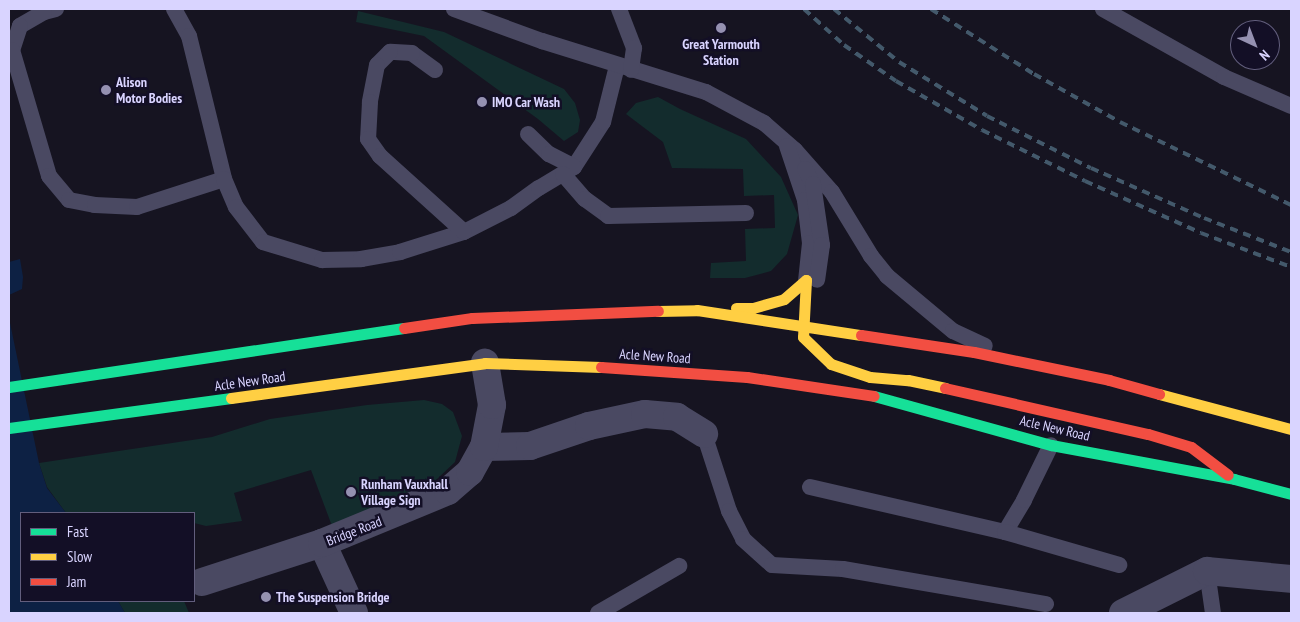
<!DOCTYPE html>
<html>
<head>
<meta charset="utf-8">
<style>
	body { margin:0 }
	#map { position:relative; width:1300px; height:622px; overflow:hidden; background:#161421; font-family:"PT Sans Narrow",sans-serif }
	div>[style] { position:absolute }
	.green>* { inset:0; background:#132c2d }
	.water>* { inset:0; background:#0d2144 }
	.lane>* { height:16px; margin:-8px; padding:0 8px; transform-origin:8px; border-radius:8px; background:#4a4962 }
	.street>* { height:28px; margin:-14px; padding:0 14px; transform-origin:14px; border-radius:14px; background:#4a4962 }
	.fast>* { height:11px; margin:-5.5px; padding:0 5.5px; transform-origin:5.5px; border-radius:5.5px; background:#16e098 }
	.slow>* { height:11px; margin:-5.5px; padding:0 5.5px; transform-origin:5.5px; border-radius:5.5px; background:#ffcf43 }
	.jam>* { height:11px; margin:-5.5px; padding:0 5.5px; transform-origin:5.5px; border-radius:5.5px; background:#f24e42 }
	.rail>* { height:4px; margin-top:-2px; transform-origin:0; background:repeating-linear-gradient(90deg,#43596b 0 8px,transparent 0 14px) }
	.dots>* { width:14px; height:14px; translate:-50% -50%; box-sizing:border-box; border:2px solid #130f26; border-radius:50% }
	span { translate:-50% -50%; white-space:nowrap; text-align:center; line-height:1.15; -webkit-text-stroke:5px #130f26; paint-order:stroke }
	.poi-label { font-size:14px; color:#d9d4ff; font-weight:700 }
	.left { translate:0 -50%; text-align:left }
	.street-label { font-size:14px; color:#d9d4ff }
	.frame { position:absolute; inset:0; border:10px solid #d9d4ff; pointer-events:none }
	.legend { position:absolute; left:20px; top:512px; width:175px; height:90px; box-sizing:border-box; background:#130f26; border:1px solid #625e7d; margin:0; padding:6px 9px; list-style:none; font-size:15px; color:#d9d4ff }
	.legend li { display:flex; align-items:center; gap:10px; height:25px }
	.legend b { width:25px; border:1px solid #625e7d }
	.north { position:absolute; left:1230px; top:20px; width:50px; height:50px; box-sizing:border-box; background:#130f26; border:1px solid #625e7d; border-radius:50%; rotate:137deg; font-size:14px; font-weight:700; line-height:20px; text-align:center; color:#d9d4ff }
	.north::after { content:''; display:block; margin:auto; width:18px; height:22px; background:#9591b1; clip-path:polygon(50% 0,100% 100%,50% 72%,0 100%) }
</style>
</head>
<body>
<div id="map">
	<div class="green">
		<div style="clip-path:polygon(358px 11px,444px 32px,564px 89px,575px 103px,580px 120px,578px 132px,564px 141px,538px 119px,424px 36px,356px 22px)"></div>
		<div style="clip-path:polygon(658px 97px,680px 109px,746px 139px,781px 177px,798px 215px,787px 254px,771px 271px,745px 278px,710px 278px,711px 263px,746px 261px,745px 229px,775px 228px,774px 195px,744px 196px,743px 169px,672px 168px,663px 142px,626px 114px,636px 103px)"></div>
		<div style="clip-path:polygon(424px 400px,442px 404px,453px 412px,462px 436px,455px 462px,436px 480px,332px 526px,311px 470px,234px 493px,242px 521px,206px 526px,194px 523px,194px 513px,66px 513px,47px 487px,39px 463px,212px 437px,270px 419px,367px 405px)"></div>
		<div style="clip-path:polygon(118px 601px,184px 601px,189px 613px,125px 613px)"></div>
	</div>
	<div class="water">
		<div style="clip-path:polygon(20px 259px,23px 277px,22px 289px,9px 295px,9px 262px)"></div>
		<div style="clip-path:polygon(9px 318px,39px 463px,47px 488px,66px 513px,21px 513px,21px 601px,118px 601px,125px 613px,9px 613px)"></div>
	</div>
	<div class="lane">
		<div style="left:56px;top:9px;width:12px;rotate:166deg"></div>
		<div style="left:44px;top:12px;width:28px;rotate:150deg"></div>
		<div style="left:20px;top:26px;width:25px;rotate:108deg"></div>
		<div style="left:12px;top:50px;width:131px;rotate:73.6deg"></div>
		<div style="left:49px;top:176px;width:31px;rotate:50deg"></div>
		<div style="left:69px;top:200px;width:26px;rotate:11deg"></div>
		<div style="left:95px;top:205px;width:42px;rotate:2.7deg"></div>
		<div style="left:137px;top:207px;width:91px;rotate:-17.8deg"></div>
		<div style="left:174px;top:9px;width:31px;rotate:61deg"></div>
		<div style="left:189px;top:36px;width:147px;rotate:76.2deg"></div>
		<div style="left:224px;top:179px;width:30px;rotate:67deg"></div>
		<div style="left:236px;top:207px;width:44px;rotate:52.4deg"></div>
		<div style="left:263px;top:242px;width:62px;rotate:17deg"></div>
		<div style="left:322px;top:260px;width:39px;rotate:-1deg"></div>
		<div style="left:361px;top:259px;width:40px;rotate:-10deg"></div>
		<div style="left:400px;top:252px;width:67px;rotate:-17.4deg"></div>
		<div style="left:464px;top:232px;width:53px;rotate:-27.1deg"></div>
		<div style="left:511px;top:208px;width:34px;rotate:-36deg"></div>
		<div style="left:539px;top:188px;width:41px;rotate:-31deg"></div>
		<div style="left:574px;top:167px;width:54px;rotate:-57.2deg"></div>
		<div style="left:603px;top:122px;width:58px;rotate:-76deg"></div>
		<div style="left:454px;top:9px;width:94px;rotate:20deg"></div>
		<div style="left:542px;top:41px;width:172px;rotate:17.3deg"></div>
		<div style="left:706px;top:92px;width:66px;rotate:28.1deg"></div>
		<div style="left:764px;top:123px;width:41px;rotate:41.1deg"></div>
		<div style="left:795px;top:150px;width:56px;rotate:48.6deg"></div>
		<div style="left:832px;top:192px;width:75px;rotate:58.6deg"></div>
		<div style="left:871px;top:256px;width:26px;rotate:51deg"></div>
		<div style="left:887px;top:276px;width:86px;rotate:39.8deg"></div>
		<div style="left:953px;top:331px;width:35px;rotate:25deg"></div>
		<div style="left:619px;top:9px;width:42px;rotate:69deg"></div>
		<div style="left:634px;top:48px;width:22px;rotate:98deg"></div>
		<div style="left:1103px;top:9px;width:139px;rotate:29.3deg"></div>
		<div style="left:1224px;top:77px;width:73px;rotate:23.4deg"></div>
		<div style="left:435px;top:70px;width:29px;rotate:-144deg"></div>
		<div style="left:412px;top:53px;width:22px;rotate:-177deg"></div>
		<div style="left:390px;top:52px;width:18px;rotate:135deg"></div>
		<div style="left:377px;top:65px;width:38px;rotate:101deg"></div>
		<div style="left:370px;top:102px;width:37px;rotate:93deg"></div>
		<div style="left:368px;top:139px;width:21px;rotate:55deg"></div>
		<div style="left:380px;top:156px;width:113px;rotate:42.1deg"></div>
		<div style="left:528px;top:134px;width:29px;rotate:44deg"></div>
		<div style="left:549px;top:154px;width:28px;rotate:27deg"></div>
		<div style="left:787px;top:146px;width:57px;rotate:71.6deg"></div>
		<div style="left:805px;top:200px;width:43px;rotate:83.4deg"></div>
		<div style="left:810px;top:243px;width:37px;rotate:96deg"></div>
		<div style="left:805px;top:169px;width:17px;rotate:62deg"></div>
		<div style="left:813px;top:184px;width:62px;rotate:81.6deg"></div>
		<div style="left:822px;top:245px;width:35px;rotate:98deg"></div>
		<div style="left:563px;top:174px;width:33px;rotate:49deg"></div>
		<div style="left:585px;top:199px;width:29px;rotate:36deg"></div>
		<div style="left:608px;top:216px;width:138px;rotate:-1.2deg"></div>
		<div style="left:704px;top:434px;width:81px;rotate:72deg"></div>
		<div style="left:729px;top:511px;width:31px;rotate:63deg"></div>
		<div style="left:743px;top:539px;width:39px;rotate:42deg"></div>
		<div style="left:772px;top:565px;width:71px;rotate:3.2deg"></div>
		<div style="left:843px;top:569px;width:206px;rotate:9.8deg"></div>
		<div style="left:810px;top:487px;width:200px;rotate:13deg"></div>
		<div style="left:1005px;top:532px;width:37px;rotate:-59deg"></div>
		<div style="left:1024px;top:500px;width:61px;rotate:-63.9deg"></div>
		<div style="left:1005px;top:532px;width:119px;rotate:16.1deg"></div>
		<div style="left:1207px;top:571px;width:42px;rotate:81.9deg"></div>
		<div style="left:598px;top:613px;width:94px;rotate:-30.1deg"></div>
	</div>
	<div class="street">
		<div style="left:484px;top:447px;width:46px;rotate:-1.2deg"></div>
		<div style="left:530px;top:446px;width:62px;rotate:-18.7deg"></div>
		<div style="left:589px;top:426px;width:57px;rotate:-12.1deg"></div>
		<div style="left:645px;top:414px;width:32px;rotate:5deg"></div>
		<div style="left:677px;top:417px;width:32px;rotate:32deg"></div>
		<div style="left:322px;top:543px;width:77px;rotate:65.4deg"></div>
		<div style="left:202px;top:582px;width:126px;rotate:-18deg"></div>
		<div style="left:322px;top:543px;width:136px;rotate:-22.4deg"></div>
		<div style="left:448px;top:491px;width:29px;rotate:-41deg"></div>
		<div style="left:470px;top:472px;width:29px;rotate:-61deg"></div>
		<div style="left:484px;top:447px;width:43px;rotate:-79.2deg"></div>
		<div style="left:492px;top:405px;width:43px;rotate:-99.5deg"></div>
		<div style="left:1123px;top:613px;width:94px;rotate:-26.6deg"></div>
		<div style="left:1207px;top:571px;width:84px;rotate:5.4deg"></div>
	</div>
	<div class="fast">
		<div style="left:9px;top:387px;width:399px;rotate:-8.5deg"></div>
		<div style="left:874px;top:396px;width:184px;rotate:15.5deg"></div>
		<div style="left:1051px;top:445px;width:186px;rotate:10.5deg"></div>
		<div style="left:1234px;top:479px;width:59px;rotate:14.7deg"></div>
		<div style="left:9px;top:428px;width:224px;rotate:-7.7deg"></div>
	</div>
	<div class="slow">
		<div style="left:806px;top:280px;width:57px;rotate:93deg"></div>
		<div style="left:803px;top:337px;width:39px;rotate:44deg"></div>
		<div style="left:831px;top:364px;width:41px;rotate:18.4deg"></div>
		<div style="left:870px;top:377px;width:38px;rotate:5deg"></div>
		<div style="left:908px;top:380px;width:38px;rotate:12deg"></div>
		<div style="left:736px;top:308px;width:17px"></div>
		<div style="left:753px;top:308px;width:32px;rotate:-16deg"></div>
		<div style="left:784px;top:299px;width:29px;rotate:-41deg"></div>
		<div style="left:658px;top:311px;width:39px;rotate:-1deg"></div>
		<div style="left:697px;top:310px;width:166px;rotate:8.7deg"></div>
		<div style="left:1159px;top:394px;width:137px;rotate:14.9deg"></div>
		<div style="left:231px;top:398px;width:256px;rotate:-7.8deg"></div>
		<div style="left:485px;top:363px;width:116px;rotate:2deg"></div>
	</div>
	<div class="jam">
		<div style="left:404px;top:328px;width:69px;rotate:-8.4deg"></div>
		<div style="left:472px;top:318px;width:186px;rotate:-2.2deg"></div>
		<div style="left:861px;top:335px;width:114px;rotate:8.6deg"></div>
		<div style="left:974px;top:352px;width:138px;rotate:11.7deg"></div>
		<div style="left:1109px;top:380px;width:52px;rotate:15.6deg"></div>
		<div style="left:601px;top:367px;width:146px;rotate:3.9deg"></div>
		<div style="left:747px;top:377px;width:128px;rotate:8.5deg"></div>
		<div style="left:945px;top:388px;width:208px;rotate:12.8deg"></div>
		<div style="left:1148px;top:434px;width:45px;rotate:16.8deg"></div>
		<div style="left:1191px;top:447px;width:46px;rotate:37.1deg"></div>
	</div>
	<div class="rail">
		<div style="left:804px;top:9px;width:54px;rotate:42deg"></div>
		<div style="left:844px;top:45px;width:63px;rotate:34.7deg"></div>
		<div style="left:896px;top:81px;width:99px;rotate:29.7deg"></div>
		<div style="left:982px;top:130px;width:115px;rotate:26.3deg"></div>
		<div style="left:1085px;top:181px;width:127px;rotate:24.1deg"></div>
		<div style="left:1201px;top:233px;width:96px;rotate:20.7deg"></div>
		<div style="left:834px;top:9px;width:84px;rotate:39.2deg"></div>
		<div style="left:899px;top:62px;width:103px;rotate:31.5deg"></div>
		<div style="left:987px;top:116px;width:116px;rotate:26.6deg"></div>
		<div style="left:1091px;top:168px;width:124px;rotate:23.9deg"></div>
		<div style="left:1204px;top:218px;width:93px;rotate:21.3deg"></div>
		<div style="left:931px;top:9px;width:122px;rotate:32.3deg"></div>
		<div style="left:1034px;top:74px;width:98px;rotate:29.2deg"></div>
		<div style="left:1120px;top:122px;width:190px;rotate:25.9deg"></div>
	</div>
	<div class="dots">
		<div style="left:721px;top:28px;background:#9591b1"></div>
		<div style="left:106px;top:90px;background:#9591b1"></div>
		<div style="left:482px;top:102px;background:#9591b1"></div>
		<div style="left:351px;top:492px;background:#9591b1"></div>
		<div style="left:266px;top:597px;background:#9591b1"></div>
	</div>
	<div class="poi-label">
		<span style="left:721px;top:52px">Great Yarmouth<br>Station</span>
		<span class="left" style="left:116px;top:90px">Alison<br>Motor Bodies</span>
		<span class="left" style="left:492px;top:102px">IMO Car Wash</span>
		<span class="left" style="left:361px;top:492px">Runham Vauxhall<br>Village Sign</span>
		<span class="left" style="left:276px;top:597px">The Suspension Bridge</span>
	</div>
	<div class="street-label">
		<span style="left:655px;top:356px;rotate:4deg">Acle New Road</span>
		<span style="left:250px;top:381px;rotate:-8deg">Acle New Road</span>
		<span style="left:1055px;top:428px;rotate:13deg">Acle New Road</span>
		<span style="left:354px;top:531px;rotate:-21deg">Bridge Road</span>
	</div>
	<div class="frame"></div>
	<ul class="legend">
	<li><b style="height:6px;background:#16e098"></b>Fast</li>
	<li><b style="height:6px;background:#ffcf43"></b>Slow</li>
	<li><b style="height:6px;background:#f24e42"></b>Jam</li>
	</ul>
	<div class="north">N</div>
</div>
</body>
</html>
